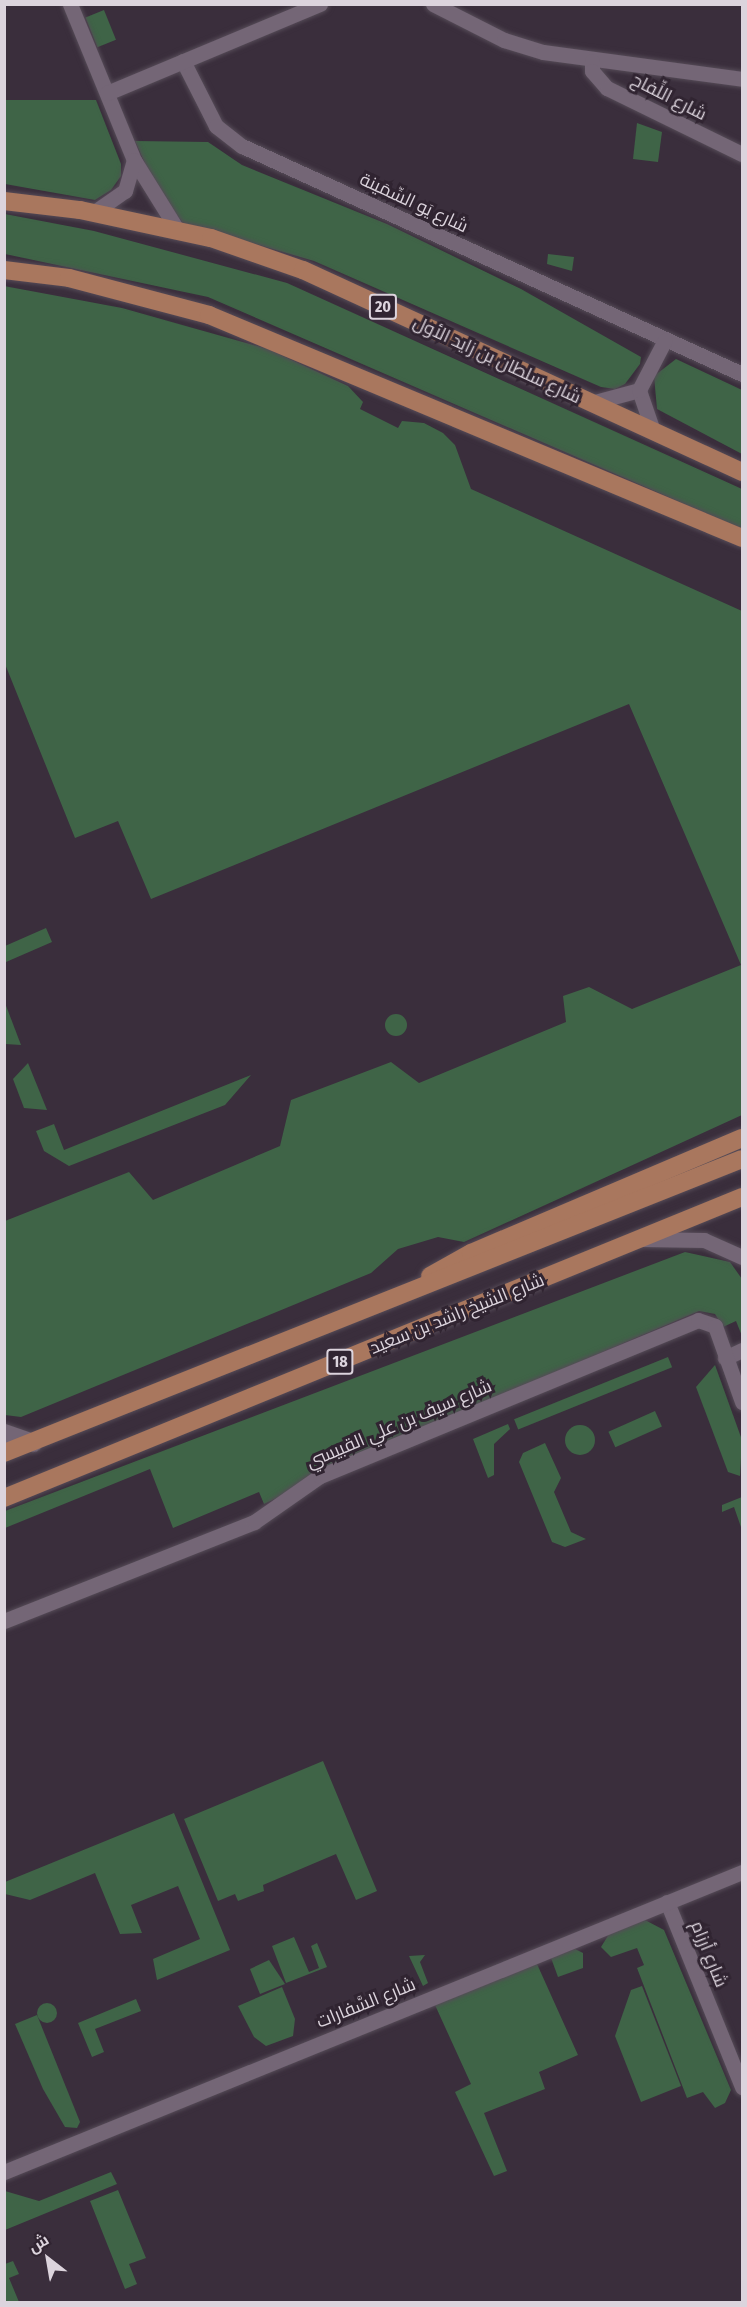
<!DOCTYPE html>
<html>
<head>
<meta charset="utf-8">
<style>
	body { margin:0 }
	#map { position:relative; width:747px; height:2307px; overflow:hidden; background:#3a2e3c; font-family:"Fira Sans Condensed",Cairo,sans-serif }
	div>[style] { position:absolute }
	.green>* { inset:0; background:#3f6447; transform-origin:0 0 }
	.round { border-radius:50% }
	.roads { filter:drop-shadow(0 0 2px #554b57) drop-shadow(0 0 2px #554b57) }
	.street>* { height:15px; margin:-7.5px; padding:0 7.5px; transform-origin:7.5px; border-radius:7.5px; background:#746676 }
	.secondary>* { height:18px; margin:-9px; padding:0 9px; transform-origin:9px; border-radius:9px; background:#746676 }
	.primary>* { height:18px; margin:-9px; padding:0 9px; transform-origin:9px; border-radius:9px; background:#a9775e }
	span { translate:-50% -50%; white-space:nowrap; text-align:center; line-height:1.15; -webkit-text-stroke:6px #302431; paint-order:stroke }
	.shield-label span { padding:2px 4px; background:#302431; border:2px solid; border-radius:4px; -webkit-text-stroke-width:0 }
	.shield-label { font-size:16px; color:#dcd4dd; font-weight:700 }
	.street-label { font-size:18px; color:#dcd4dd }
	.frame { position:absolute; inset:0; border:6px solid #dcd4dd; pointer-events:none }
	.north { position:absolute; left:18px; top:2229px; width:60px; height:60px; -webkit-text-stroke:4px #302431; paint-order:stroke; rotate:329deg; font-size:16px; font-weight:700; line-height:24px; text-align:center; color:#dcd4dd }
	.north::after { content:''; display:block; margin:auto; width:21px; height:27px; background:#dcd4dd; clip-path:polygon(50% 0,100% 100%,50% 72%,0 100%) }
</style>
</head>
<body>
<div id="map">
	<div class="green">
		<div style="left:104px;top:10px;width:32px;height:20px;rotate:68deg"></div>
		<div style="clip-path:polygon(5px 100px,96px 100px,121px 164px,121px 176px,111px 190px,95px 200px,5px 184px)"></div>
		<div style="clip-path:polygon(637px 123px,662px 132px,658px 162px,633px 159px)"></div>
		<div style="clip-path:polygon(135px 141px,208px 142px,242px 165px,387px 224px,521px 289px,641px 357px,640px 364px,625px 384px,615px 389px,601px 387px,314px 261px,183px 223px,158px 192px)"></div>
		<div style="clip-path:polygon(5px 214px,94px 231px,287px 283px,742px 489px,742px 529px,208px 297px,5px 254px)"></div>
		<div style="clip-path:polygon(548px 254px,574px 257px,572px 271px,547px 264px)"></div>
		<div style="clip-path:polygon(4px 286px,122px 308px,268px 349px,348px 386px,363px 402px,360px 409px,398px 428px,402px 421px,424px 423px,443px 433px,455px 445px,471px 489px,742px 611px,742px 1115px,464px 1242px,438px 1237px,398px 1249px,371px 1273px,21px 1417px,5px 1415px,5px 1221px,129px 1172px,153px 1200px,280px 1146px,291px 1100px,391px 1062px,419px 1083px,566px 1022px,563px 996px,589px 987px,632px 1009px,741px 965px,629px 704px,151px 899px,118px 821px,75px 838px,5px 664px)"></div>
		<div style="clip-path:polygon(676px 359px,742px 390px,742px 454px,657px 409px,654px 376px)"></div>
		<div style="clip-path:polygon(46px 928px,52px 942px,6px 962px,5px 969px,5px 946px)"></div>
		<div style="clip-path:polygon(5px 1003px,21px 1045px,5px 1044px)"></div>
		<div class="round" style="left:385px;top:1014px;width:22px;height:22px"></div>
		<div style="clip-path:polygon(28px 1063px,47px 1110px,24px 1108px,13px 1079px)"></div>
		<div style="clip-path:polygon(251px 1075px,225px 1105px,69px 1166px,44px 1151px,36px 1131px,54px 1124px,64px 1150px)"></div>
		<div style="clip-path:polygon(685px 1252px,730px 1262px,742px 1279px,742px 1336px,736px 1321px,723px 1327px,715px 1314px,699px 1311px,422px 1429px,264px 1504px,259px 1492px,173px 1528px,150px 1469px,5px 1528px,5px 1511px)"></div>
		<div style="left:668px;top:1357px;width:11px;height:166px;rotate:68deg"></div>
		<div style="clip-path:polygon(715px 1365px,742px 1440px,740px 1476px,728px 1472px,696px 1387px)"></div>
		<div style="left:655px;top:1411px;width:17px;height:51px;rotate:66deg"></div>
		<div style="clip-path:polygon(508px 1424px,510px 1429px,494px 1444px,494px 1475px,488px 1478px,473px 1439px)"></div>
		<div class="round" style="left:565px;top:1425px;width:30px;height:30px"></div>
		<div style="clip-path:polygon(545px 1443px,561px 1478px,554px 1492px,571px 1532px,586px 1539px,565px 1547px,552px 1542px,519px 1462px,523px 1453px)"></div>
		<div style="clip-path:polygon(742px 1497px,742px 1530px,734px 1507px,722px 1512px,722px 1505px)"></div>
		<div style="clip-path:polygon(323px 1761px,377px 1891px,356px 1900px,336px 1854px,263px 1885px,264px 1891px,238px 1901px,235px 1894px,218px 1901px,184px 1819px)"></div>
		<div style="clip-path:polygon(174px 1813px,230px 1950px,157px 1980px,153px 1959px,200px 1939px,178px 1886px,131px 1905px,142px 1933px,120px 1934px,95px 1873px,30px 1900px,5px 1894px,5px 1882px)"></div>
		<div style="clip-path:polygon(645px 1920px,664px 1930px,731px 2090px,725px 2103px,715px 2108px,703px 2092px,687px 2098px,637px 1968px,644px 1965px,637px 1948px,611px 1957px,601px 1947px,609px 1934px)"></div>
		<div style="clip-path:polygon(294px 1937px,309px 1972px,319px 1968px,311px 1946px,317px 1943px,327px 1967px,286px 1983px,272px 1946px)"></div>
		<div style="clip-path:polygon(575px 1949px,583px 1953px,583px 1968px,558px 1977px,551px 1958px)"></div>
		<div style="clip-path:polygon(425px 1955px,420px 1962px,428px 1983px,423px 1986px,409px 1956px)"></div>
		<div style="clip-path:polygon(269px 1960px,285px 1984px,260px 1994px,250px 1969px)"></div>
		<div style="clip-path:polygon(537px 1964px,578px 2055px,539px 2072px,545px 2089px,484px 2113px,507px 2171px,494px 2176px,455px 2092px,471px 2084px,435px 2005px)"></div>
		<div style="clip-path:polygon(642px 1986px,681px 2086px,641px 2102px,615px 2036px,631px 1990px)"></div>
		<div style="clip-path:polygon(282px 1987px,295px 2019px,293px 2036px,266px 2046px,254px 2037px,238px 2006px)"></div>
		<div style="clip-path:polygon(136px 1999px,141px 2011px,95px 2029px,104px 2052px,92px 2057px,78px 2023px)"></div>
		<div class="round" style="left:37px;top:2003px;width:20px;height:20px"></div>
		<div style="clip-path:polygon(37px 2015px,80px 2122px,77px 2128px,65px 2127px,43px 2089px,15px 2024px)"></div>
		<div style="clip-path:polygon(111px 2172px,117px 2184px,5px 2230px,5px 2191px,39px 2201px)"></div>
		<div style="clip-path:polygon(118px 2190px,146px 2258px,129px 2264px,137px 2284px,125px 2289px,90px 2201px)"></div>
		<div style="clip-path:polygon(13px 2261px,19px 2274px,9px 2278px,19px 2302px,5px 2302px,5px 2264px)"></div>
	</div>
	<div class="roads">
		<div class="street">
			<div style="left:70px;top:4px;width:169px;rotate:67.7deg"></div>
			<div style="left:134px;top:160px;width:84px;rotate:58.2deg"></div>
			<div style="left:433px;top:4px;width:80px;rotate:26.9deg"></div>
			<div style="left:504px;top:40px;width:41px;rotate:17.1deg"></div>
			<div style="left:543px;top:52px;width:201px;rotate:7.7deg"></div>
			<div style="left:183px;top:61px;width:73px;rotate:63.1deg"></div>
			<div style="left:216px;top:126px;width:33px;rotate:38deg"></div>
			<div style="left:242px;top:146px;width:550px;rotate:24.51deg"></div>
			<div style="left:592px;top:61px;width:10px;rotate:90deg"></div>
			<div style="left:592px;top:71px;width:23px;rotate:49deg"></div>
			<div style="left:607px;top:88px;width:150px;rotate:26.1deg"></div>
			<div style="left:107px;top:93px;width:231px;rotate:-22.7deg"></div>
			<div style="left:93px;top:213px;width:39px;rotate:-35deg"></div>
			<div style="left:125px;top:191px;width:32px;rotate:-74deg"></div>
			<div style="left:591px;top:403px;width:50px;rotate:-15.2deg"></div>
			<div style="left:653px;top:431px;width:43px;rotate:-108.9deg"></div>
			<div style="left:639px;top:390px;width:56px;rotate:-62.5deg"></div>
			<div style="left:641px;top:1239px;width:63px;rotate:0.9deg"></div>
			<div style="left:704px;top:1240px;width:42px;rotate:24.1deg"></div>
			<div style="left:725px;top:1358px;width:19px;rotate:-25deg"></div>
			<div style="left:4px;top:1621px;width:269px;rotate:-21.6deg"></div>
			<div style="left:254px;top:1522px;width:80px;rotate:-34.9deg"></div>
			<div style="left:320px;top:1476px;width:409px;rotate:-22.4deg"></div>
			<div style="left:698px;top:1320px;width:18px;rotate:19deg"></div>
			<div style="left:715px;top:1326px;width:81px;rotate:70.4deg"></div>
			<div style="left:667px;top:1902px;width:200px;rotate:67.9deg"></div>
			<div style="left:4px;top:2172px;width:797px;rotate:-22.12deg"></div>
		</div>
		<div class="secondary">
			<div style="left:4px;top:1433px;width:31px;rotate:19deg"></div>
		</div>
		<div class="primary">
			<div style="left:4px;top:201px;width:77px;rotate:6.8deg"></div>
			<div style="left:80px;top:210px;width:134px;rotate:12.1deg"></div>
			<div style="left:211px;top:238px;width:97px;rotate:19.2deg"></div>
			<div style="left:303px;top:270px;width:483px;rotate:24.7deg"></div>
			<div style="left:4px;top:270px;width:65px;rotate:7deg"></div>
			<div style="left:69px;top:278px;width:145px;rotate:14.8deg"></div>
			<div style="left:209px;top:315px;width:578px;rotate:22.7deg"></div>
			<div style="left:430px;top:1276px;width:47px;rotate:-29.3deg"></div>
			<div style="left:471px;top:1253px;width:294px;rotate:-23deg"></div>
			<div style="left:4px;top:1453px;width:794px;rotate:-21.72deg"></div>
			<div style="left:4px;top:1498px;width:797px;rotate:-22.19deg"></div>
		</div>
	</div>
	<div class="shield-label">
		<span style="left:383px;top:307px">20</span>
		<span style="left:340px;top:1362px">18</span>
	</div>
	<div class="street-label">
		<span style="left:669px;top:97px;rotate:27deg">شارع اللِّفاح</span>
		<span style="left:414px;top:203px;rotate:25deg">شارع يَو السِّمَينة</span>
		<span style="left:497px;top:360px;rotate:25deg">شارع سلطان بن زايد الأول</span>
		<span style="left:457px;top:1314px;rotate:-22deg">شارع الشيخ راشد بن سعيد</span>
		<span style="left:399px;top:1424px;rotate:-23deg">شارع سيف بن علي القبيسي</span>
		<span style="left:709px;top:1954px;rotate:68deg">شارع أرزام</span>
		<span style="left:366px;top:2003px;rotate:-22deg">شارع السَّفارات</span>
	</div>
	<div class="frame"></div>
	<div class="north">ش</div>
</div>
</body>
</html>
